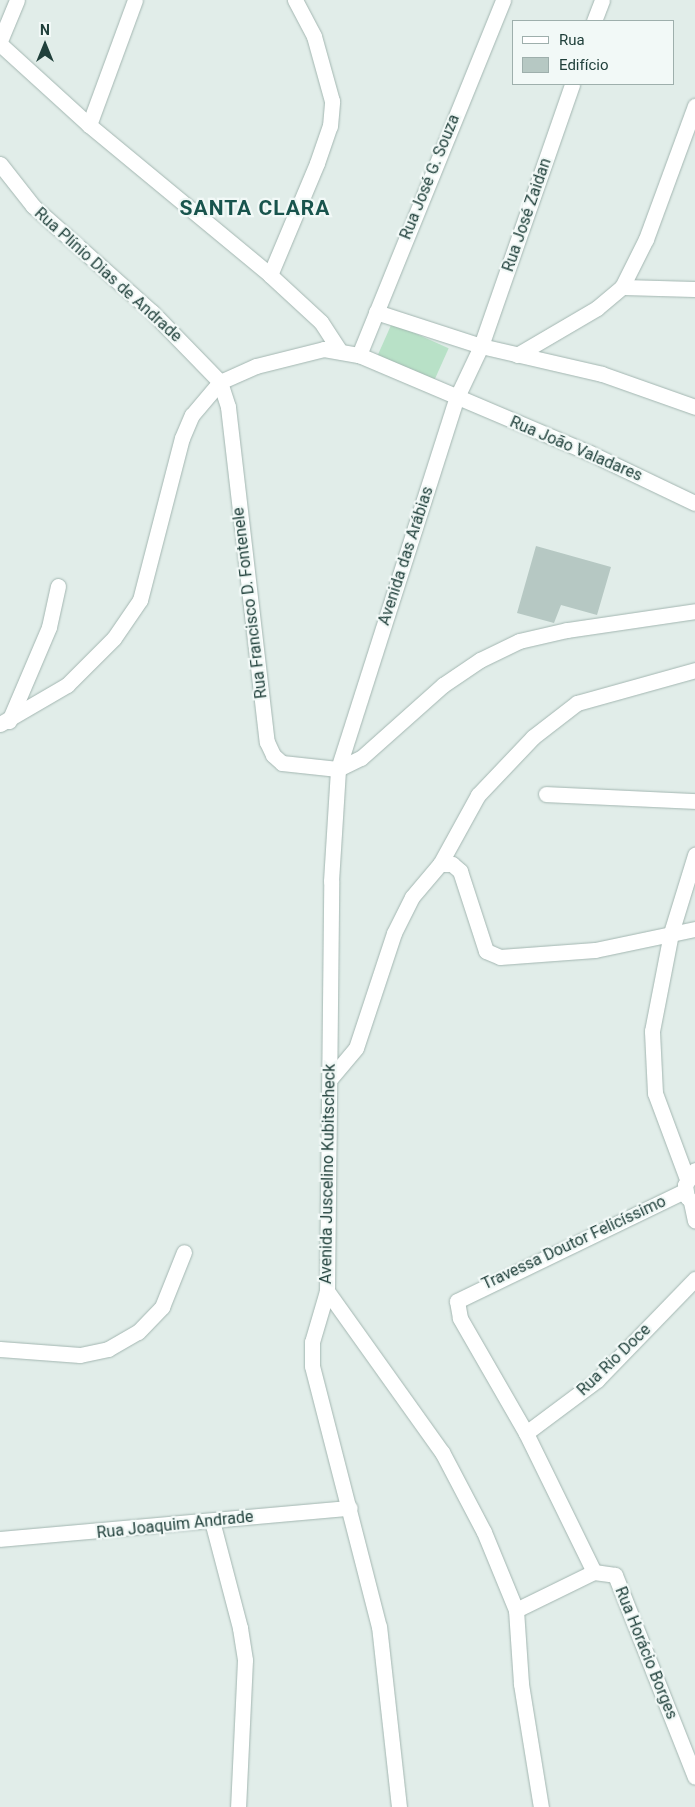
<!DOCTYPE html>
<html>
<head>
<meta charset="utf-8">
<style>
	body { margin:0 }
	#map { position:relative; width:695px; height:1807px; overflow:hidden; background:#e1ede9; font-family:Roboto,sans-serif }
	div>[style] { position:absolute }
	.green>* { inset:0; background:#b8e1c7; transform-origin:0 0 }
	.building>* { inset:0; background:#b6c8c3 }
	.roads { filter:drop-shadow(0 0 1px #a3b6b1) drop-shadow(0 0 1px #a3b6b1) }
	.minor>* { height:15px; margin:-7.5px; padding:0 7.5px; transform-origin:7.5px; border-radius:7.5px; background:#fff }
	span { translate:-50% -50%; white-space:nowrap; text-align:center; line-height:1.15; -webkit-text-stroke:4.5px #f2f9f7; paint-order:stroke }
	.street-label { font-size:16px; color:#20403b }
	.district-label { font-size:21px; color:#19544d; font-weight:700; letter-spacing:1px }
	.legend { position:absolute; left:512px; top:20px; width:162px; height:65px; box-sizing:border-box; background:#f2f9f7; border:1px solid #9eafac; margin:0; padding:6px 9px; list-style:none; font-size:15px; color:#20403b }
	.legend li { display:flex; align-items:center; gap:10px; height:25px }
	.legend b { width:25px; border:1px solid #9eafac }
	.north { position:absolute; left:20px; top:20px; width:50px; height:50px; -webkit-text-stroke:4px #f2f9f7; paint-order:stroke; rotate:0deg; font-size:14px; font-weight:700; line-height:20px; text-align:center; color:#20403b }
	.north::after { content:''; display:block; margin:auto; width:18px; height:22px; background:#20403b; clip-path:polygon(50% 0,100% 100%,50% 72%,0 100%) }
</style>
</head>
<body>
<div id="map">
	<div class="green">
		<div style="left:392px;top:323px;width:62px;height:36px;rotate:24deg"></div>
	</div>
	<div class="building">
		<div style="clip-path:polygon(536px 546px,611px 567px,597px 615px,561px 605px,554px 623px,517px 613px)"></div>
	</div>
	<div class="roads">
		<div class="minor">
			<div style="left:594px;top:21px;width:22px;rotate:-69deg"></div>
			<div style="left:0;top:41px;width:44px;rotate:-67.5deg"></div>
			<div style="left:0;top:44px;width:120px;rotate:42.3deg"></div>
			<div style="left:89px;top:125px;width:235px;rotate:39.6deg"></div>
			<div style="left:270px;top:275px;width:69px;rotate:42.7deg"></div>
			<div style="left:321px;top:322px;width:35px;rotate:57deg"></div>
			<div style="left:89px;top:125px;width:133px;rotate:-69.8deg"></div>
			<div style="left:0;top:164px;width:53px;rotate:51.8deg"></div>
			<div style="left:33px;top:206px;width:159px;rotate:41.7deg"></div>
			<div style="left:152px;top:312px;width:98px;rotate:45.8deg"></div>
			<div style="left:220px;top:382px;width:26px;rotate:72deg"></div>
			<div style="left:228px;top:407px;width:337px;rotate:83.4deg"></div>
			<div style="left:267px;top:742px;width:14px;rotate:65deg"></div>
			<div style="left:273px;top:755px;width:12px;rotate:42deg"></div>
			<div style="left:282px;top:763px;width:56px;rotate:6.1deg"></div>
			<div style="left:338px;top:769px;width:25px;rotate:-26deg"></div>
			<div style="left:361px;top:758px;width:110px;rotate:-41.7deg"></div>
			<div style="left:443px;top:685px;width:45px;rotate:-34deg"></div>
			<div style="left:480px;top:660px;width:43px;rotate:-26deg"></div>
			<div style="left:519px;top:641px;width:49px;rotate:-12.9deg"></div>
			<div style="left:567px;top:630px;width:129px;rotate:-8.4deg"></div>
			<div style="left:270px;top:275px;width:121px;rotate:-67.2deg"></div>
			<div style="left:317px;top:163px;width:39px;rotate:-71deg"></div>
			<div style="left:330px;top:126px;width:25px;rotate:-85deg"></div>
			<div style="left:332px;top:101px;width:67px;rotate:-105.5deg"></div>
			<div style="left:314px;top:36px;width:41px;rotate:-117.8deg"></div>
			<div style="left:622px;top:287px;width:73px;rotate:1.6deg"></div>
			<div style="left:376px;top:312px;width:110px;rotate:17.9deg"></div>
			<div style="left:481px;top:346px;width:124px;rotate:13deg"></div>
			<div style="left:602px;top:374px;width:99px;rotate:19.5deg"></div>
			<div style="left:359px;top:355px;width:383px;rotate:-67.9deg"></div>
			<div style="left:517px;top:355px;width:93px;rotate:-30.4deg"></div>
			<div style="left:597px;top:308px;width:33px;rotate:-40deg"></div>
			<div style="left:622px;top:287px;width:54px;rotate:-63.4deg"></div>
			<div style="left:646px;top:239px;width:142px;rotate:-69.8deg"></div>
			<div style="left:9px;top:721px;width:102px;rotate:-66.9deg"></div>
			<div style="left:49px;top:627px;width:42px;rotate:-77.6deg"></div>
			<div style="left:0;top:724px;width:78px;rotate:-30.2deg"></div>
			<div style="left:67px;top:685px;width:66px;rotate:-45deg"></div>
			<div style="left:114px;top:638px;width:46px;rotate:-55.6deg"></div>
			<div style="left:140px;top:600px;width:167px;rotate:-75.5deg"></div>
			<div style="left:182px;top:438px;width:25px;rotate:-67deg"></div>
			<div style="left:192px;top:415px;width:43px;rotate:-49.7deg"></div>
			<div style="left:220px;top:382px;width:39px;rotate:-24deg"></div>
			<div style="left:256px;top:366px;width:70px;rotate:-14deg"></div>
			<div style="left:324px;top:349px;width:36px;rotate:10deg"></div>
			<div style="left:359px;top:355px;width:251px;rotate:23deg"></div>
			<div style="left:590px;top:453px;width:116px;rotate:25.5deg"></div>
			<div style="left:546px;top:794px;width:149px;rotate:2.7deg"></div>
			<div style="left:440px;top:864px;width:12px"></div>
			<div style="left:452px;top:864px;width:11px;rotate:41deg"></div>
			<div style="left:460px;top:871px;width:84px;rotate:72deg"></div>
			<div style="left:486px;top:951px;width:15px;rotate:23deg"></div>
			<div style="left:500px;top:957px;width:95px;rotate:-4.2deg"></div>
			<div style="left:595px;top:950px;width:102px;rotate:-11.9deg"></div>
			<div style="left:330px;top:1079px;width:40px;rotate:-50deg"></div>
			<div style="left:356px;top:1048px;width:121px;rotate:-71.7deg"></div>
			<div style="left:394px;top:933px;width:40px;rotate:-63.4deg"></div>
			<div style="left:412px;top:897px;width:43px;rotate:-49.7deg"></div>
			<div style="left:440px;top:864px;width:79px;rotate:-61.2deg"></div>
			<div style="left:478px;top:795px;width:80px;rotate:-46.5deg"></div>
			<div style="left:533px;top:737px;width:56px;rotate:-37.7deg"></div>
			<div style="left:577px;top:703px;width:123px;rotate:-15.6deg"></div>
			<div style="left:695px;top:1170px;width:18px;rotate:124deg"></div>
			<div style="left:685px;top:1185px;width:12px;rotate:81deg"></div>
			<div style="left:687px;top:1197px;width:11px;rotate:45deg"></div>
			<div style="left:687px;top:1179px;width:92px;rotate:-110.4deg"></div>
			<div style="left:655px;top:1093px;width:62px;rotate:-92.8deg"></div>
			<div style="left:652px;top:1031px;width:100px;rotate:-79deg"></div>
			<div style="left:671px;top:933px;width:82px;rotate:-72.9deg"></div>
			<div style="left:691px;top:1202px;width:19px;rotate:78deg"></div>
			<div style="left:327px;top:1291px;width:198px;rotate:54.5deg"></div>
			<div style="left:442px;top:1452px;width:90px;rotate:62.3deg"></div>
			<div style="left:484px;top:1532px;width:84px;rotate:67.7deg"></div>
			<div style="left:516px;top:1610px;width:74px;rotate:86.1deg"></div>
			<div style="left:521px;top:1684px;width:125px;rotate:80.8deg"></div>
			<div style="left:0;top:1349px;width:80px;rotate:4.3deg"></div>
			<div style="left:80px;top:1355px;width:29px;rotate:-12deg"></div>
			<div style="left:108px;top:1349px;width:34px;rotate:-30deg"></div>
			<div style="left:138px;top:1332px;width:35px;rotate:-46deg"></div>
			<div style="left:162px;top:1307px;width:59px;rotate:-68.2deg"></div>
			<div style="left:526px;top:1433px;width:89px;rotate:-36.7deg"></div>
			<div style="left:597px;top:1380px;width:141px;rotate:-45.9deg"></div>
			<div style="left:212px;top:1521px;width:111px;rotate:75.3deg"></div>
			<div style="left:240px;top:1628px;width:32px;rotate:81deg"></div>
			<div style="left:245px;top:1660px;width:147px;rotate:92.7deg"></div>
			<div style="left:0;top:1539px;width:351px;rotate:-5.1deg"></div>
			<div style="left:594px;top:1572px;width:155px;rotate:-116.1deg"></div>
			<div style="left:526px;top:1433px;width:133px;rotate:-119.9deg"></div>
			<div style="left:460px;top:1318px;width:17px;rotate:-100deg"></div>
			<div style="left:457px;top:1301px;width:253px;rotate:-25.8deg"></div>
			<div style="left:516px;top:1610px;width:87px;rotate:-26deg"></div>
			<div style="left:594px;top:1572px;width:21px;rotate:8deg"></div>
			<div style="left:615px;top:1575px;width:217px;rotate:68.4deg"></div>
			<div style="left:399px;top:1807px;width:181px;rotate:-96.3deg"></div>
			<div style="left:379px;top:1627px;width:269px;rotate:-104.4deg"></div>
			<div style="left:312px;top:1366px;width:24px;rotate:-90deg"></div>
			<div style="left:312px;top:1342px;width:53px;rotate:-73.6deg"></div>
			<div style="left:327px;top:1291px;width:410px;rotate:-89.4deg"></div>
			<div style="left:331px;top:881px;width:112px;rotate:-86.4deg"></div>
			<div style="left:338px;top:769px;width:388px;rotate:-72.3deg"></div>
			<div style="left:456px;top:399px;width:59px;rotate:-64.7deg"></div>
			<div style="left:481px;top:346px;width:277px;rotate:-70.8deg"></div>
		</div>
	</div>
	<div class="street-label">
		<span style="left:430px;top:177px;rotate:-68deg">Rua José G. Souza</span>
		<span style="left:527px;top:215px;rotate:-71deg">Rua José Zaidan</span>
		<span style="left:108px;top:275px;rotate:42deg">Rua Plínio Dias de Andrade</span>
		<span style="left:576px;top:449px;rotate:23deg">Rua João Valadares</span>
		<span style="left:406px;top:556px;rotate:-72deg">Avenida das Arábias</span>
		<span style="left:250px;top:603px;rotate:-97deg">Rua Francisco D. Fontenele</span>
		<span style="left:328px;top:1174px;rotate:-89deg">Avenida Juscelino Kubitscheck</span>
		<span style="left:574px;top:1243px;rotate:-25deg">Travessa Doutor Felicíssimo</span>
		<span style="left:614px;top:1360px;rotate:-44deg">Rua Rio Doce</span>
		<span style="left:175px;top:1525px;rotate:-6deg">Rua Joaquim Andrade</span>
		<span style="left:646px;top:1653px;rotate:68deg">Rua Horácio Borges</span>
	</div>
	<div class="district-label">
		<span style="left:255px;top:208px">SANTA CLARA</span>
	</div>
	<ul class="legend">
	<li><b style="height:6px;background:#fff"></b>Rua</li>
	<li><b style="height:14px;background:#b6c8c3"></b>Edifício</li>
	</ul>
	<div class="north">N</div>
</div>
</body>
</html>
